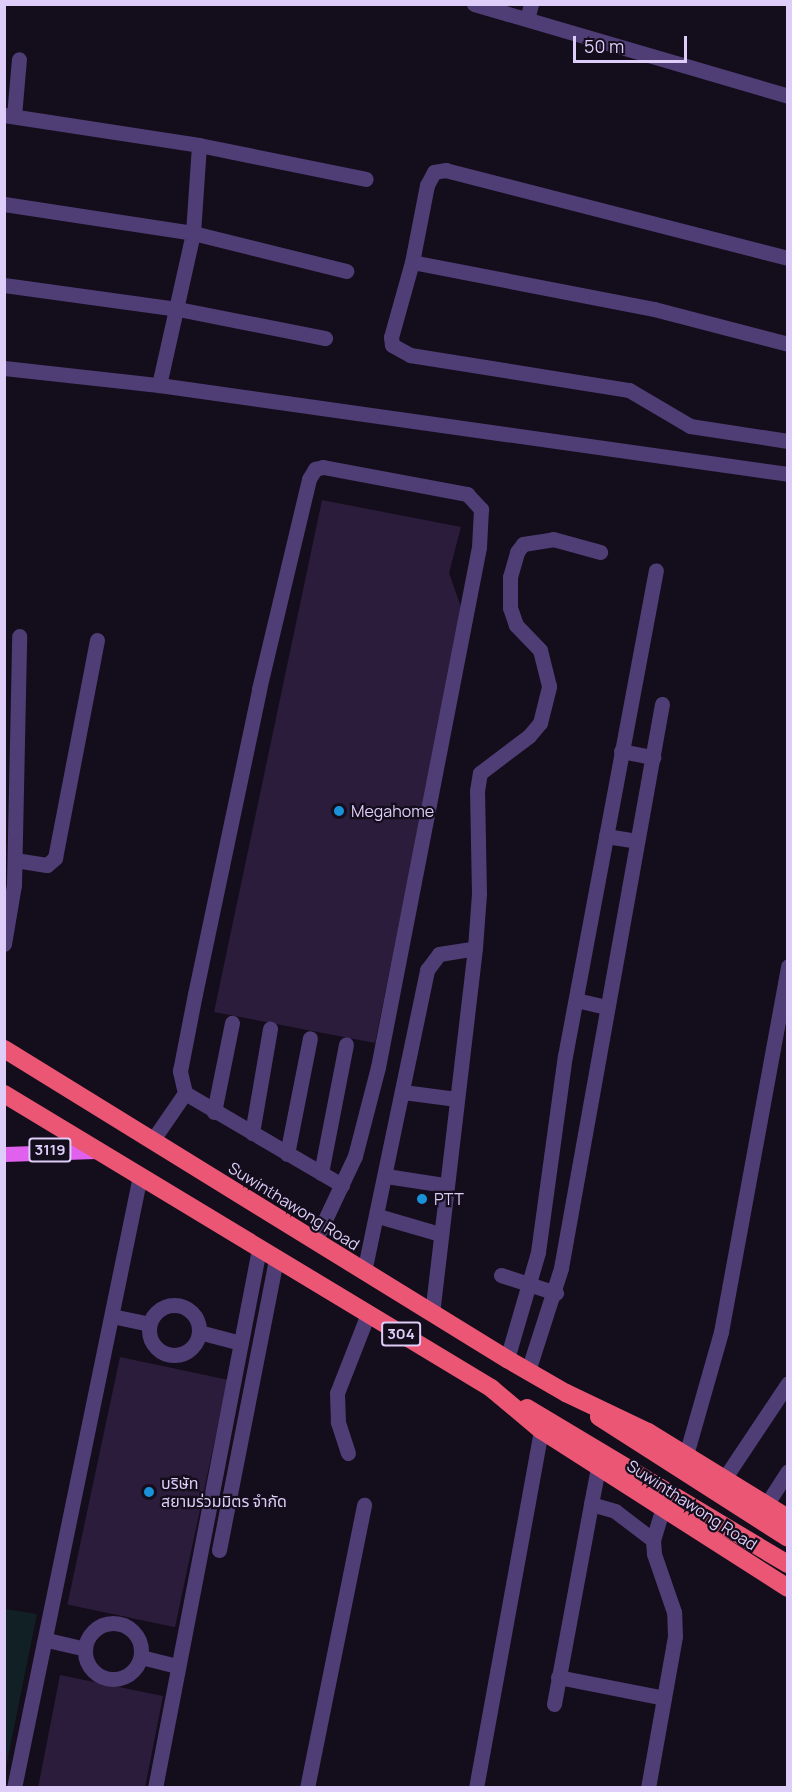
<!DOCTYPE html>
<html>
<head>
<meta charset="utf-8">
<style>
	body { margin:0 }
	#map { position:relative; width:792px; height:1792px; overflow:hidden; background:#140d1b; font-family:Manrope,"Noto Sans Thai",sans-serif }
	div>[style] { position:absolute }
	.green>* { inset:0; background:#112025 }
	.building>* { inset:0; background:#2a1c3a; transform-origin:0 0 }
	.minor>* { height:15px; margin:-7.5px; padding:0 7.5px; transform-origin:7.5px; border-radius:7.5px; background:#4f3d75 }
	.minor>.ring { margin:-7.5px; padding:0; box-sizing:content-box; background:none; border:15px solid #4f3d75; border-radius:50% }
	.major>* { height:15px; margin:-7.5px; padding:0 7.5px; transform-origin:7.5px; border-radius:7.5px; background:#df61ed }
	.highway>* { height:18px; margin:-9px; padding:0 9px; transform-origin:9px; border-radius:9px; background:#ec5675 }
	.dots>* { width:16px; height:16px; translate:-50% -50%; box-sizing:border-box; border:3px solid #140d1b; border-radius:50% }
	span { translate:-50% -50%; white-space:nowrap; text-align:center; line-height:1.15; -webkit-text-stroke:4.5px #140d1b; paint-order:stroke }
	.shield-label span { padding:2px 4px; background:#140d1b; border:2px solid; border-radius:4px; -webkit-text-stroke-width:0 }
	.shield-label { font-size:15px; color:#decdf9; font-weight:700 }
	.poi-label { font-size:16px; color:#decdf9 }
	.left { translate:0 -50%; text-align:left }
	.street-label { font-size:16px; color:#decdf9 }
	.frame { position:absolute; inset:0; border:6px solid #decdf9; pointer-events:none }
	.scale { position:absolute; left:573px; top:36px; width:114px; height:27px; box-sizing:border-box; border:3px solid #decdf9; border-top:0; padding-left:8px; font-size:18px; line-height:21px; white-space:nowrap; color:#decdf9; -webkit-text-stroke:4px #140d1b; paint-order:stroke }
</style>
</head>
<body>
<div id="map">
	<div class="green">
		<div style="clip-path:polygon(5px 1609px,37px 1614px,5px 1772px,4px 1609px)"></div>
	</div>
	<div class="building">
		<div style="clip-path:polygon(322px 500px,461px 527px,449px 573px,462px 610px,375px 1043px,214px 1012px)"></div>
		<div style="left:120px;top:1357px;width:110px;height:253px;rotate:12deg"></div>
		<div style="clip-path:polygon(60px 1675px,163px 1696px,145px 1788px,38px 1788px)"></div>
	</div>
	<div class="minor">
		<div style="left:474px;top:4px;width:327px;rotate:16.3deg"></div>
		<div style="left:527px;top:19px;width:16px;rotate:-75deg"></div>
		<div style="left:4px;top:115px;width:197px;rotate:8.7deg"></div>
		<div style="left:199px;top:145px;width:88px;rotate:93.9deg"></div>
		<div style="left:193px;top:233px;width:156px;rotate:102.6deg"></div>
		<div style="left:14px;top:116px;width:57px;rotate:-85deg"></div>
		<div style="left:199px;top:145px;width:170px;rotate:11.5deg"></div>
		<div style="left:4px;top:204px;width:191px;rotate:8.7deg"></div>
		<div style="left:193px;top:233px;width:158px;rotate:13.9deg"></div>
		<div style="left:788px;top:258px;width:353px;rotate:-165.6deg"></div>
		<div style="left:446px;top:170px;width:12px;rotate:171deg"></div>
		<div style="left:434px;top:172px;width:15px;rotate:118deg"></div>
		<div style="left:427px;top:185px;width:78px;rotate:101deg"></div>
		<div style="left:412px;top:262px;width:78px;rotate:105.6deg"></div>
		<div style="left:391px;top:337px;width:8px;rotate:83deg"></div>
		<div style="left:392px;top:345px;width:21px;rotate:29deg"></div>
		<div style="left:410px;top:355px;width:222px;rotate:9.1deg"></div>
		<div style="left:629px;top:390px;width:71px;rotate:30.5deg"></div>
		<div style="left:690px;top:426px;width:99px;rotate:8.7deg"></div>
		<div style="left:412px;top:262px;width:247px;rotate:11deg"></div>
		<div style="left:654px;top:309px;width:138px;rotate:14.6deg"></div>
		<div style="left:4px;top:285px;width:176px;rotate:7.9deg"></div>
		<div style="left:178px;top:309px;width:150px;rotate:11.2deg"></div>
		<div style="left:4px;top:368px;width:156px;rotate:6.3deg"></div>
		<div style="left:159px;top:385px;width:635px;rotate:8.05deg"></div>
		<div style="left:621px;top:751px;width:33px;rotate:11deg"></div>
		<div style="left:606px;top:836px;width:31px;rotate:9deg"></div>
		<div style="left:15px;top:860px;width:32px;rotate:9deg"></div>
		<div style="left:47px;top:865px;width:11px;rotate:-41deg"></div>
		<div style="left:55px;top:858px;width:222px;rotate:-79.1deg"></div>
		<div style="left:4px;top:944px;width:60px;rotate:-80.4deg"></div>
		<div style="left:14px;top:885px;width:249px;rotate:-88.8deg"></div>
		<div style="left:475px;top:948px;width:54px;rotate:-85.8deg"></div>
		<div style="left:479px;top:894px;width:103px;rotate:-91.1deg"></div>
		<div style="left:477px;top:791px;width:18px;rotate:-81deg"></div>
		<div style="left:480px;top:773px;width:61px;rotate:-37.1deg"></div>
		<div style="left:529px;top:736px;width:17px;rotate:-50deg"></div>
		<div style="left:540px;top:723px;width:38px;rotate:-76deg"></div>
		<div style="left:549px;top:686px;width:37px;rotate:-104deg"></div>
		<div style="left:540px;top:650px;width:35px;rotate:-134deg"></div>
		<div style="left:516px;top:625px;width:18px;rotate:-109deg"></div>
		<div style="left:510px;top:608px;width:31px;rotate:-90deg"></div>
		<div style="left:510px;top:577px;width:26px;rotate:-74deg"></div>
		<div style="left:517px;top:552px;width:10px;rotate:-53deg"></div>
		<div style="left:523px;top:544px;width:30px;rotate:-9deg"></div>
		<div style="left:553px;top:539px;width:49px;rotate:15.5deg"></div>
		<div style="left:576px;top:1000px;width:31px;rotate:13deg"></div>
		<div style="left:403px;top:1092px;width:54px;rotate:7.4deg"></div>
		<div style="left:185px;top:1093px;width:23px;rotate:-103deg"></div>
		<div style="left:180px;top:1071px;width:78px;rotate:-79deg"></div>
		<div style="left:195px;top:994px;width:312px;rotate:-78.1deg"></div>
		<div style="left:259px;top:689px;width:216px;rotate:-76.6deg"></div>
		<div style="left:309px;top:479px;width:12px;rotate:-59deg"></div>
		<div style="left:315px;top:469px;width:8px;rotate:-14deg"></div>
		<div style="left:323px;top:467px;width:147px;rotate:10.6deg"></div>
		<div style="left:467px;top:494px;width:21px;rotate:47deg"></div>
		<div style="left:481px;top:509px;width:38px;rotate:93deg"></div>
		<div style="left:479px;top:547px;width:530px;rotate:100.99deg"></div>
		<div style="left:378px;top:1067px;width:92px;rotate:104.5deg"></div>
		<div style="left:355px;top:1156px;width:94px;rotate:115.2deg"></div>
		<div style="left:214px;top:1112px;width:91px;rotate:-78.6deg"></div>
		<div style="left:252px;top:1133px;width:106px;rotate:-80.2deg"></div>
		<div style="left:152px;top:1141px;width:58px;rotate:-55.5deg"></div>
		<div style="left:185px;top:1093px;width:182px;rotate:30.4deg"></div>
		<div style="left:287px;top:1154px;width:118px;rotate:-78.8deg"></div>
		<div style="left:321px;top:1173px;width:131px;rotate:-79deg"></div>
		<div style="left:386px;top:1176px;width:60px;rotate:8.7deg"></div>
		<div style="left:378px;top:1216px;width:65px;rotate:16.2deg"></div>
		<div style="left:364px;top:1272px;width:309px;rotate:-78.2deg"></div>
		<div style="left:427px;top:970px;width:20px;rotate:-53deg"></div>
		<div style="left:439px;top:954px;width:36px;rotate:-9deg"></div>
		<div style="left:475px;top:948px;width:368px;rotate:96.7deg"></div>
		<div style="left:501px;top:1275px;width:58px;rotate:18.1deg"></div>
		<div class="ring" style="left:149px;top:1305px;width:35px;height:35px"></div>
		<div style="left:112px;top:1316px;width:38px;rotate:12deg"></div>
		<div style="left:199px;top:1332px;width:43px;rotate:14.7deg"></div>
		<div style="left:507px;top:1359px;width:111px;rotate:-73.8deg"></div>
		<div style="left:538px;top:1252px;width:198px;rotate:-82.2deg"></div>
		<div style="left:565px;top:1056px;width:494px;rotate:-79.4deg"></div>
		<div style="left:528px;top:1371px;width:108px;rotate:-72.2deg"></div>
		<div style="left:561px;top:1268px;width:573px;rotate:-79.85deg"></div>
		<div style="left:348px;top:1453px;width:33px;rotate:-108deg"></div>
		<div style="left:338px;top:1422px;width:29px;rotate:-92deg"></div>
		<div style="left:337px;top:1393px;width:85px;rotate:-68.6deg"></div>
		<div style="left:686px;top:1455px;width:128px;rotate:-74.1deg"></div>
		<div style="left:721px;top:1332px;width:372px;rotate:-79.6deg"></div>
		<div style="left:724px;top:1479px;width:115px;rotate:-56.3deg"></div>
		<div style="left:591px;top:1504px;width:38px;rotate:-79deg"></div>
		<div style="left:766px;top:1505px;width:40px;rotate:-57.1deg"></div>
		<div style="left:219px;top:1550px;width:297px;rotate:-78.9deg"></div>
		<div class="ring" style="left:85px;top:1623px;width:41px;height:41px"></div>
		<div style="left:47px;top:1640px;width:39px;rotate:13deg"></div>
		<div style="left:141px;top:1657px;width:38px;rotate:14deg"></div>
		<div style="left:558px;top:1677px;width:108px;rotate:11.2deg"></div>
		<div style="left:554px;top:1704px;width:203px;rotate:-79.5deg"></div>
		<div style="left:591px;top:1504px;width:25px;rotate:16deg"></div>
		<div style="left:615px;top:1511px;width:48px;rotate:37.3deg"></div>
		<div style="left:653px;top:1540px;width:31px;rotate:-73deg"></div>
		<div style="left:14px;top:1788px;width:625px;rotate:-78.37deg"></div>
		<div style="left:155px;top:1788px;width:549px;rotate:-79.08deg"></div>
		<div style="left:307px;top:1788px;width:289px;rotate:-78.6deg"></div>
		<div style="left:476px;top:1788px;width:364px;rotate:-79.7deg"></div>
		<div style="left:648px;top:1788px;width:154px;rotate:-79.9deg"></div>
		<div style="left:675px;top:1636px;width:24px;rotate:-92deg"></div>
		<div style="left:674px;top:1612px;width:61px;rotate:-109deg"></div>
		<div style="left:654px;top:1554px;width:14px;rotate:-94deg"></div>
	</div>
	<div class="major">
		<div style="left:4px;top:1154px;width:92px;rotate:-1.9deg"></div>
	</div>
	<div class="highway">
		<div style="left:4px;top:1049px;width:591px;rotate:31.65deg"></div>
		<div style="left:507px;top:1359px;width:68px;rotate:30deg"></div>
		<div style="left:566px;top:1393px;width:91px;rotate:25.4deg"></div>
		<div style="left:648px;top:1432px;width:164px;rotate:31.6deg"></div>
		<div style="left:4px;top:1094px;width:569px;rotate:31.12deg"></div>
		<div style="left:491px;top:1388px;width:65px;rotate:40deg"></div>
		<div style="left:541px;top:1430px;width:293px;rotate:32.6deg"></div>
		<div style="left:527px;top:1408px;width:304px;rotate:30.9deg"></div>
		<div style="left:599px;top:1417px;width:224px;rotate:32.6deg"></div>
	</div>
	<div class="dots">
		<div style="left:339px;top:811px;background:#1992da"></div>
		<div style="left:422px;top:1199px;background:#1992da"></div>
		<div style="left:149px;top:1492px;background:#1992da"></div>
	</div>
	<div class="shield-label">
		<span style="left:50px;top:1150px">3119</span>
		<span style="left:401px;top:1334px">304</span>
	</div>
	<div class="poi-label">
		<span class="left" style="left:351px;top:811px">Megahome</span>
		<span class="left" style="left:434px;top:1199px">PTT</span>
		<span class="left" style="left:161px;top:1492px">บริษัท<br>สยามร่วมมิตร จำกัด</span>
	</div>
	<div class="street-label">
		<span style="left:294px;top:1206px;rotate:32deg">Suwinthawong Road</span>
		<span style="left:692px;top:1505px;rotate:33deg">Suwinthawong Road</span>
	</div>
	<div class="frame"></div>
	<div class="scale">50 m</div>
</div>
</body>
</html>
